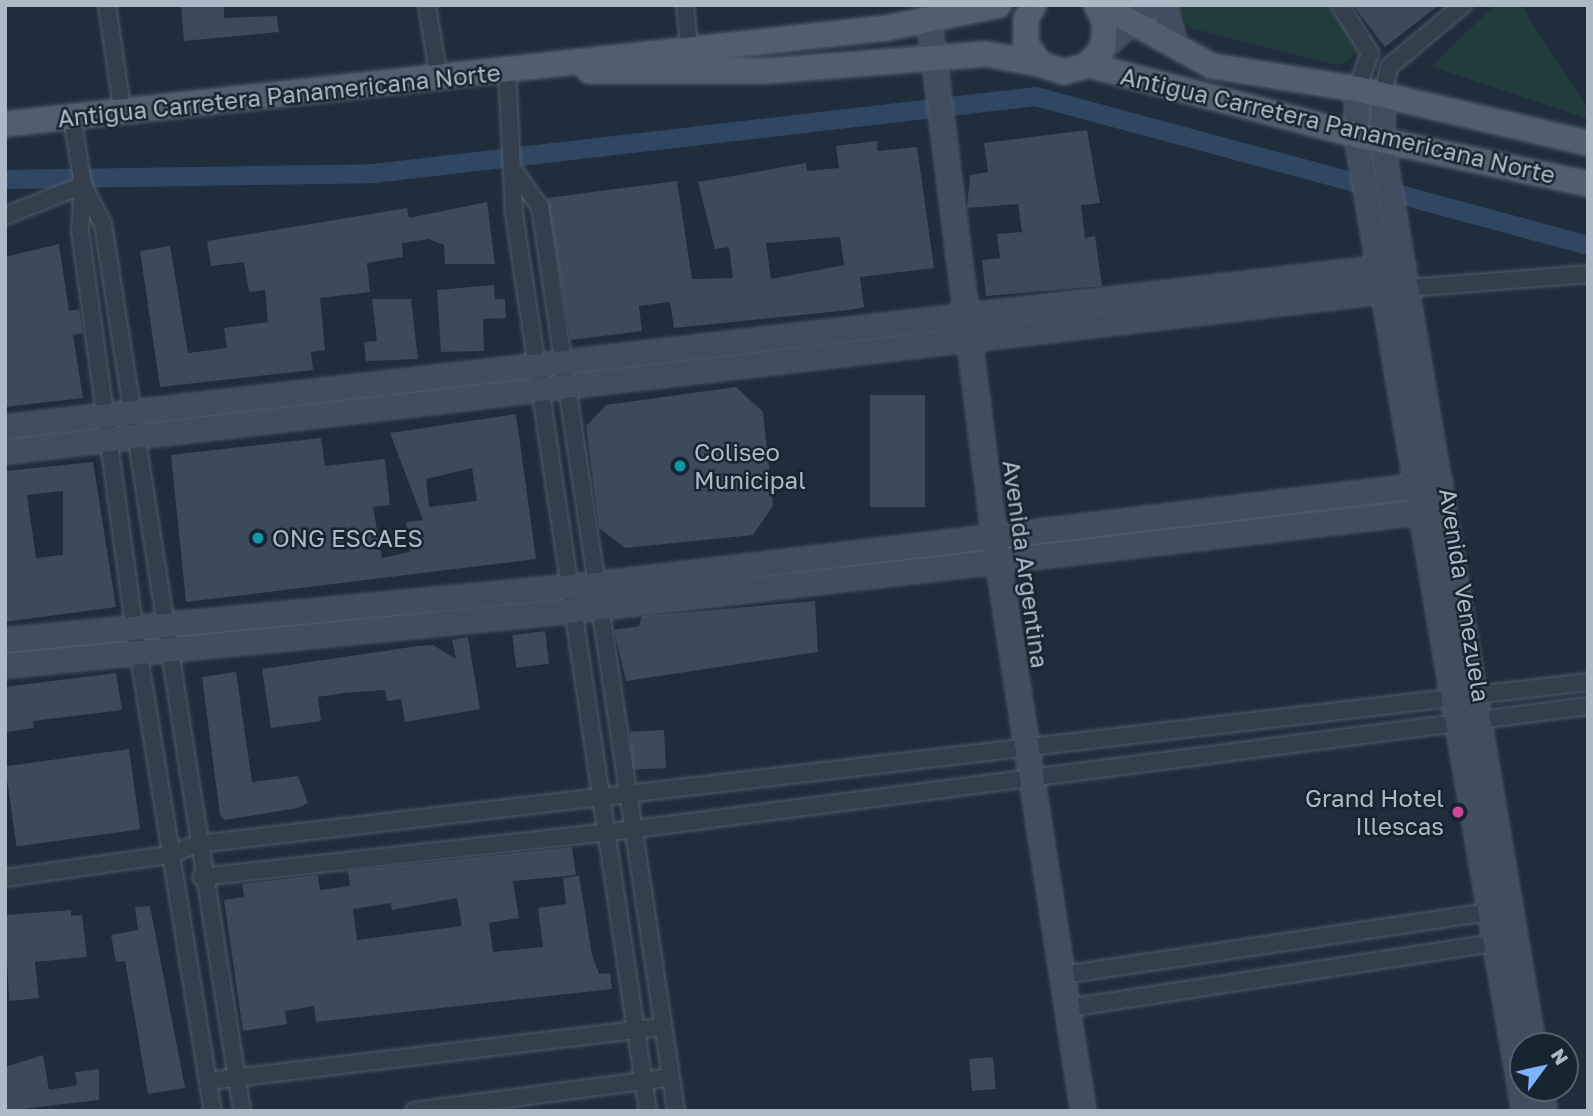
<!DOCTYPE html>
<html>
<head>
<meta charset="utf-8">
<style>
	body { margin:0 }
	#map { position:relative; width:1593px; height:1116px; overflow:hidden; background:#1f2d3c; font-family:"Golos Text",sans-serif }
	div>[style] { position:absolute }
	.green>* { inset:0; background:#223b3d }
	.canal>* { height:19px; margin:-9.5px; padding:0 9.5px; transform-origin:9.5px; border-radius:9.5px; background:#304763 }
	.building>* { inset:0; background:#3b4b5c; transform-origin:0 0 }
	.roads { filter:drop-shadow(0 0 2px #515c6a) drop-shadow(0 0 2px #515c6a) }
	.street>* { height:16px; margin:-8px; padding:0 8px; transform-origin:8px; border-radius:8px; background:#333f4c }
	.secondary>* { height:23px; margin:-11.5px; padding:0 11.5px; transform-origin:11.5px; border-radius:11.5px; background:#414e60 }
	.primary>* { height:24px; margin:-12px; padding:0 12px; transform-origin:12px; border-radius:12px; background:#515e6d }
	.dots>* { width:19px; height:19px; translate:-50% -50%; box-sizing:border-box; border:4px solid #192431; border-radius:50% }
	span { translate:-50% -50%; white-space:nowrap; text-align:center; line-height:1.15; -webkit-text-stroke:5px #192431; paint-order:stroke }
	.street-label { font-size:24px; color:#aeb9c8 }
	.poi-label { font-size:24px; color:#aeb9c8 }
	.left { translate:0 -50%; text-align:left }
	.right { translate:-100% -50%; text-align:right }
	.frame { position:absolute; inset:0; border:7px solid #aeb9c8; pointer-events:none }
	.north { position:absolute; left:1509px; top:1032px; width:70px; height:70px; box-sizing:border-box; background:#192431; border:2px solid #55606d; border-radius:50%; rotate:57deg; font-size:19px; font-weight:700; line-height:28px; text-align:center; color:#aeb9c8 }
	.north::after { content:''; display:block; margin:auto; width:24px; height:32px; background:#7db4ff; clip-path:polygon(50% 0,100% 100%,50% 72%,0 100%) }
</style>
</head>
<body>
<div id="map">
	<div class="green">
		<div style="clip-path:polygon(1327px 5px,1357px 41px,1357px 53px,1347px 62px,1336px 65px,1190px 28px,1176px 6px)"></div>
		<div style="clip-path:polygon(1495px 5px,1521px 5px,1588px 109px,1588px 119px,1431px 66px)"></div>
	</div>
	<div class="canal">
		<div style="left:5px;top:179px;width:368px;rotate:-0.9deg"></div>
		<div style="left:373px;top:173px;width:666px;rotate:-6.63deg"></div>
		<div style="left:1035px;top:96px;width:573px;rotate:15.08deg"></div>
	</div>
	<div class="building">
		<div style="clip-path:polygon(181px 5px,224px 5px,224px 18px,277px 16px,279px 32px,184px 41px)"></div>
		<div style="clip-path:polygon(1353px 5px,1439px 5px,1385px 47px)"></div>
		<div style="clip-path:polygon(1087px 130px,1100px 203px,1081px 205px,1085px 238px,1095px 236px,1102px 286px,986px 296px,982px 260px,1000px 258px,997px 234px,1022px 232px,1018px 204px,967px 208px,970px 175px,988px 172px,984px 143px)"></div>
		<div style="clip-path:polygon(evenodd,877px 141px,878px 151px,917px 147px,934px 268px,860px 277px,864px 307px,850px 310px,674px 328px,670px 302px,639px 306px,642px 331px,571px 340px,547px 198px,677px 181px,692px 279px,733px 278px,729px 247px,715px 249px,698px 182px,806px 163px,807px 171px,839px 168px,836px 146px,877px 141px,840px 237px,844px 265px,771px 279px,766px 243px,840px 237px)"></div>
		<div style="clip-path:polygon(487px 202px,495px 264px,445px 264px,444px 245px,429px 239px,402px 243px,403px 257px,367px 263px,370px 292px,320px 298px,325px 350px,311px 352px,313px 370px,160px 387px,140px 251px,170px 246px,188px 353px,227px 348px,224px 328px,268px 322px,265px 290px,249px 292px,244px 262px,211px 266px,207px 241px,407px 208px,409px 218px)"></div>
		<div style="clip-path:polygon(59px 244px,69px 311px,79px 309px,83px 333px,73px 335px,83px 398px,5px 407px,5px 257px)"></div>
		<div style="clip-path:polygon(494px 285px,495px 299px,505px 299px,506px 318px,483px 319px,484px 351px,441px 352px,437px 290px)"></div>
		<div style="clip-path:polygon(372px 299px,411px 299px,418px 359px,366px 361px,364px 342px,377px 341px)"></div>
		<div style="clip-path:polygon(736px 387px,763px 412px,773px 506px,753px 535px,625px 548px,599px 528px,586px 426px,606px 405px)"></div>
		<div style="left:870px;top:395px;width:55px;height:112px"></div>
		<div style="clip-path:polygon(evenodd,516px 414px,536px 559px,186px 602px,171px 455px,321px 438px,325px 466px,385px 459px,390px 505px,373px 507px,382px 558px,410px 552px,406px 522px,423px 520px,390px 433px,516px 414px,472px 468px,477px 501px,429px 507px,426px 479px,472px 468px)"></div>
		<div style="clip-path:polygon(evenodd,93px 462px,116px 607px,5px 622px,5px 471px,93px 462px,63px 491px,63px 555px,36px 558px,27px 495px,63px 491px)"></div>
		<div style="clip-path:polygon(815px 601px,818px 652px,626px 681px,614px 630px,639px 626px,642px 616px)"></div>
		<div style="left:545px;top:631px;width:33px;height:33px;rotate:83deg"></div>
		<div style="clip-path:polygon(468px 637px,480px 709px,405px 722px,401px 699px,387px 701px,385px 690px,344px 693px,318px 697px,321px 721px,271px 728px,262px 669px,418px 646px,433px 645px,456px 659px,452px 640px)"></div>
		<div style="clip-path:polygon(236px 672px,252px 782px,298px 776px,308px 803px,298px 808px,225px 820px,220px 815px,202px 677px)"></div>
		<div style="clip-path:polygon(116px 673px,122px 710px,33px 721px,34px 728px,5px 732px,5px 687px)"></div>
		<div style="left:664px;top:730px;width:38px;height:34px;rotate:87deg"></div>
		<div style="left:129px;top:749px;width:81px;height:125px;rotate:82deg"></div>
		<div style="clip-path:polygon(evenodd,572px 847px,576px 875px,513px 881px,519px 918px,489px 923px,493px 952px,543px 947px,538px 908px,566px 904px,563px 878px,579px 876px,592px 955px,599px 974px,610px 973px,612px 989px,316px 1022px,314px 1006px,285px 1011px,287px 1024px,243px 1031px,224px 900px,244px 897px,242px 884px,318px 875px,320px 890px,350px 886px,348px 871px,572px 847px,457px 898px,462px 926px,357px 940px,353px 909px,391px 903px,392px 910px,457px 898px)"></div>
		<div style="clip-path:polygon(150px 906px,185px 1088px,148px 1094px,125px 961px,116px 962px,111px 935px,138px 930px,135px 907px)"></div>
		<div style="clip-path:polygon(71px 910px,71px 916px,82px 915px,87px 957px,35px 962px,39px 998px,9px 1001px,5px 915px)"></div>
		<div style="clip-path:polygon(43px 1055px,49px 1090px,77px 1085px,75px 1072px,99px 1069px,99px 1100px,5px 1111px,5px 1067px)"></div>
		<div style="left:993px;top:1057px;width:32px;height:24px;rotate:85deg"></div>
	</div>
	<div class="roads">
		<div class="street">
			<div style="left:107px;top:5px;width:104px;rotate:81.7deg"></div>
			<div style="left:427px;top:5px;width:70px;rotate:80.9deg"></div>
			<div style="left:685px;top:5px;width:40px;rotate:84.3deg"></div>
			<div style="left:1340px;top:5px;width:57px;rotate:58deg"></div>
			<div style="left:1370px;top:53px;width:38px;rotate:110deg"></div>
			<div style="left:507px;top:70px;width:143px;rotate:87.2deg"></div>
			<div style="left:514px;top:213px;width:908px;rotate:81.51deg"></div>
			<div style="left:1383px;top:95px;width:29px;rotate:-78deg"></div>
			<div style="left:1389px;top:67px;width:97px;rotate:-40deg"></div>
			<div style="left:72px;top:117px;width:69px;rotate:80.8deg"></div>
			<div style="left:83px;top:185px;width:46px;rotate:93.7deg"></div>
			<div style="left:80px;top:231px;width:398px;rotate:82.2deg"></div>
			<div style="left:134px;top:625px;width:492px;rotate:80.8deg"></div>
			<div style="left:516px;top:173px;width:42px;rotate:54.8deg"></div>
			<div style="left:540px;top:207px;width:914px;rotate:81.44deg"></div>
			<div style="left:84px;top:187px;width:42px;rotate:62.8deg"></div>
			<div style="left:103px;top:224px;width:898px;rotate:81.09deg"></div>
			<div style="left:5px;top:216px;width:84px;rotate:-21.7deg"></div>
			<div style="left:1407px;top:288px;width:182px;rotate:-4.4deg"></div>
			<div style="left:201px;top:877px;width:437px;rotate:-6.3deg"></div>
			<div style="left:635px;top:829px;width:961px;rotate:-7.35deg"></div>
			<div style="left:5px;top:878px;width:166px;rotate:-8deg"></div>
			<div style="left:169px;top:855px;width:31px;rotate:-21deg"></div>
			<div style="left:198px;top:844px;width:1399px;rotate:-6.65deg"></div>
			<div style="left:1062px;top:975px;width:440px;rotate:-8.4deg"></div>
			<div style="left:1068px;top:1008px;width:441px;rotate:-8.7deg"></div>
			<div style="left:208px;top:1081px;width:458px;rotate:-6.8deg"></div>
			<div style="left:414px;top:1111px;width:259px;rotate:-7.5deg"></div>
		</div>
		<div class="secondary">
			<div style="left:1164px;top:5px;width:42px;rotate:75deg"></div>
			<div style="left:929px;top:22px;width:519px;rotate:82.81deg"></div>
			<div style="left:994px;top:537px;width:581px;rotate:81.19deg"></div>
			<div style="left:1103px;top:47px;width:62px;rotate:-42.4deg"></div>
			<div style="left:1357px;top:89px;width:46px;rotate:91.2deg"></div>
			<div style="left:1356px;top:135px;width:990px;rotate:80.23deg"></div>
			<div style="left:1383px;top:95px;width:45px;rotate:92.5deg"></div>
			<div style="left:1381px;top:140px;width:919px;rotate:80.48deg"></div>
			<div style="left:5px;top:427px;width:1407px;rotate:-6.61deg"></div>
			<div style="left:5px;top:451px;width:1411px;rotate:-6.63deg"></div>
			<div style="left:5px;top:640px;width:595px;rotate:-5.4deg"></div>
			<div style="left:597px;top:584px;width:849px;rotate:-6.83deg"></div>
			<div style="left:5px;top:665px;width:570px;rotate:-5.54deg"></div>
			<div style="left:572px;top:610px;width:877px;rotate:-6.61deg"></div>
			<div style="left:1540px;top:1088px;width:23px;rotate:80deg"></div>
		</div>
		<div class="primary">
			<div style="left:1034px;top:5px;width:16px;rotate:120deg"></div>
			<div style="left:1026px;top:19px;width:25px;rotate:90deg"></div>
			<div style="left:1026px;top:44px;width:24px;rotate:55deg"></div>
			<div style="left:1040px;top:64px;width:25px;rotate:18deg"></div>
			<div style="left:1064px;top:72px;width:25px;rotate:-16deg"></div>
			<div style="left:1088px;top:65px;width:23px;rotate:-50deg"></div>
			<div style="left:1103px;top:47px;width:25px;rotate:-85deg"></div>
			<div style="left:1105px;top:22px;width:19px;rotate:-118deg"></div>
			<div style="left:1101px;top:5px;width:127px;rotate:28.8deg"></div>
			<div style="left:1212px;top:66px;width:147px;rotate:9deg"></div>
			<div style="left:1357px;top:89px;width:237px;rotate:13.2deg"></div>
			<div style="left:1088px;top:65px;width:277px;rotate:14.6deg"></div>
			<div style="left:1356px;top:135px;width:237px;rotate:11.9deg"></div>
			<div style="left:589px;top:71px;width:177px"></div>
			<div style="left:766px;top:71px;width:221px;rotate:-4.4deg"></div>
			<div style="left:986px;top:54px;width:55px;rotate:10.5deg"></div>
			<div style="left:5px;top:124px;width:887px;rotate:-6.21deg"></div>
			<div style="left:887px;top:28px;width:114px;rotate:-11.6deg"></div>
		</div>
	</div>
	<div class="dots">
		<div style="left:680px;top:466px;background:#0f9aa8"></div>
		<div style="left:258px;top:538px;background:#0f9aa8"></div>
		<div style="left:1458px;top:812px;background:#d1479c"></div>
	</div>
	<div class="street-label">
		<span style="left:279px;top:95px;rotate:-6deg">Antigua Carretera Panamericana Norte</span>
		<span style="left:1338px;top:125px;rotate:13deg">Antigua Carretera Panamericana Norte</span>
		<span style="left:1026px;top:564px;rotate:82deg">Avenida Argentina</span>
		<span style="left:1465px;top:595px;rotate:81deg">Avenida Venezuela</span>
	</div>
	<div class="poi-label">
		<span class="left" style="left:694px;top:466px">Coliseo<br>Municipal</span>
		<span class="left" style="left:272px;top:538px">ONG ESCAES</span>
		<span class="right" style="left:1444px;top:812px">Grand Hotel<br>Illescas</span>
	</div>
	<div class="frame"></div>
	<div class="north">N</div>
</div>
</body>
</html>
